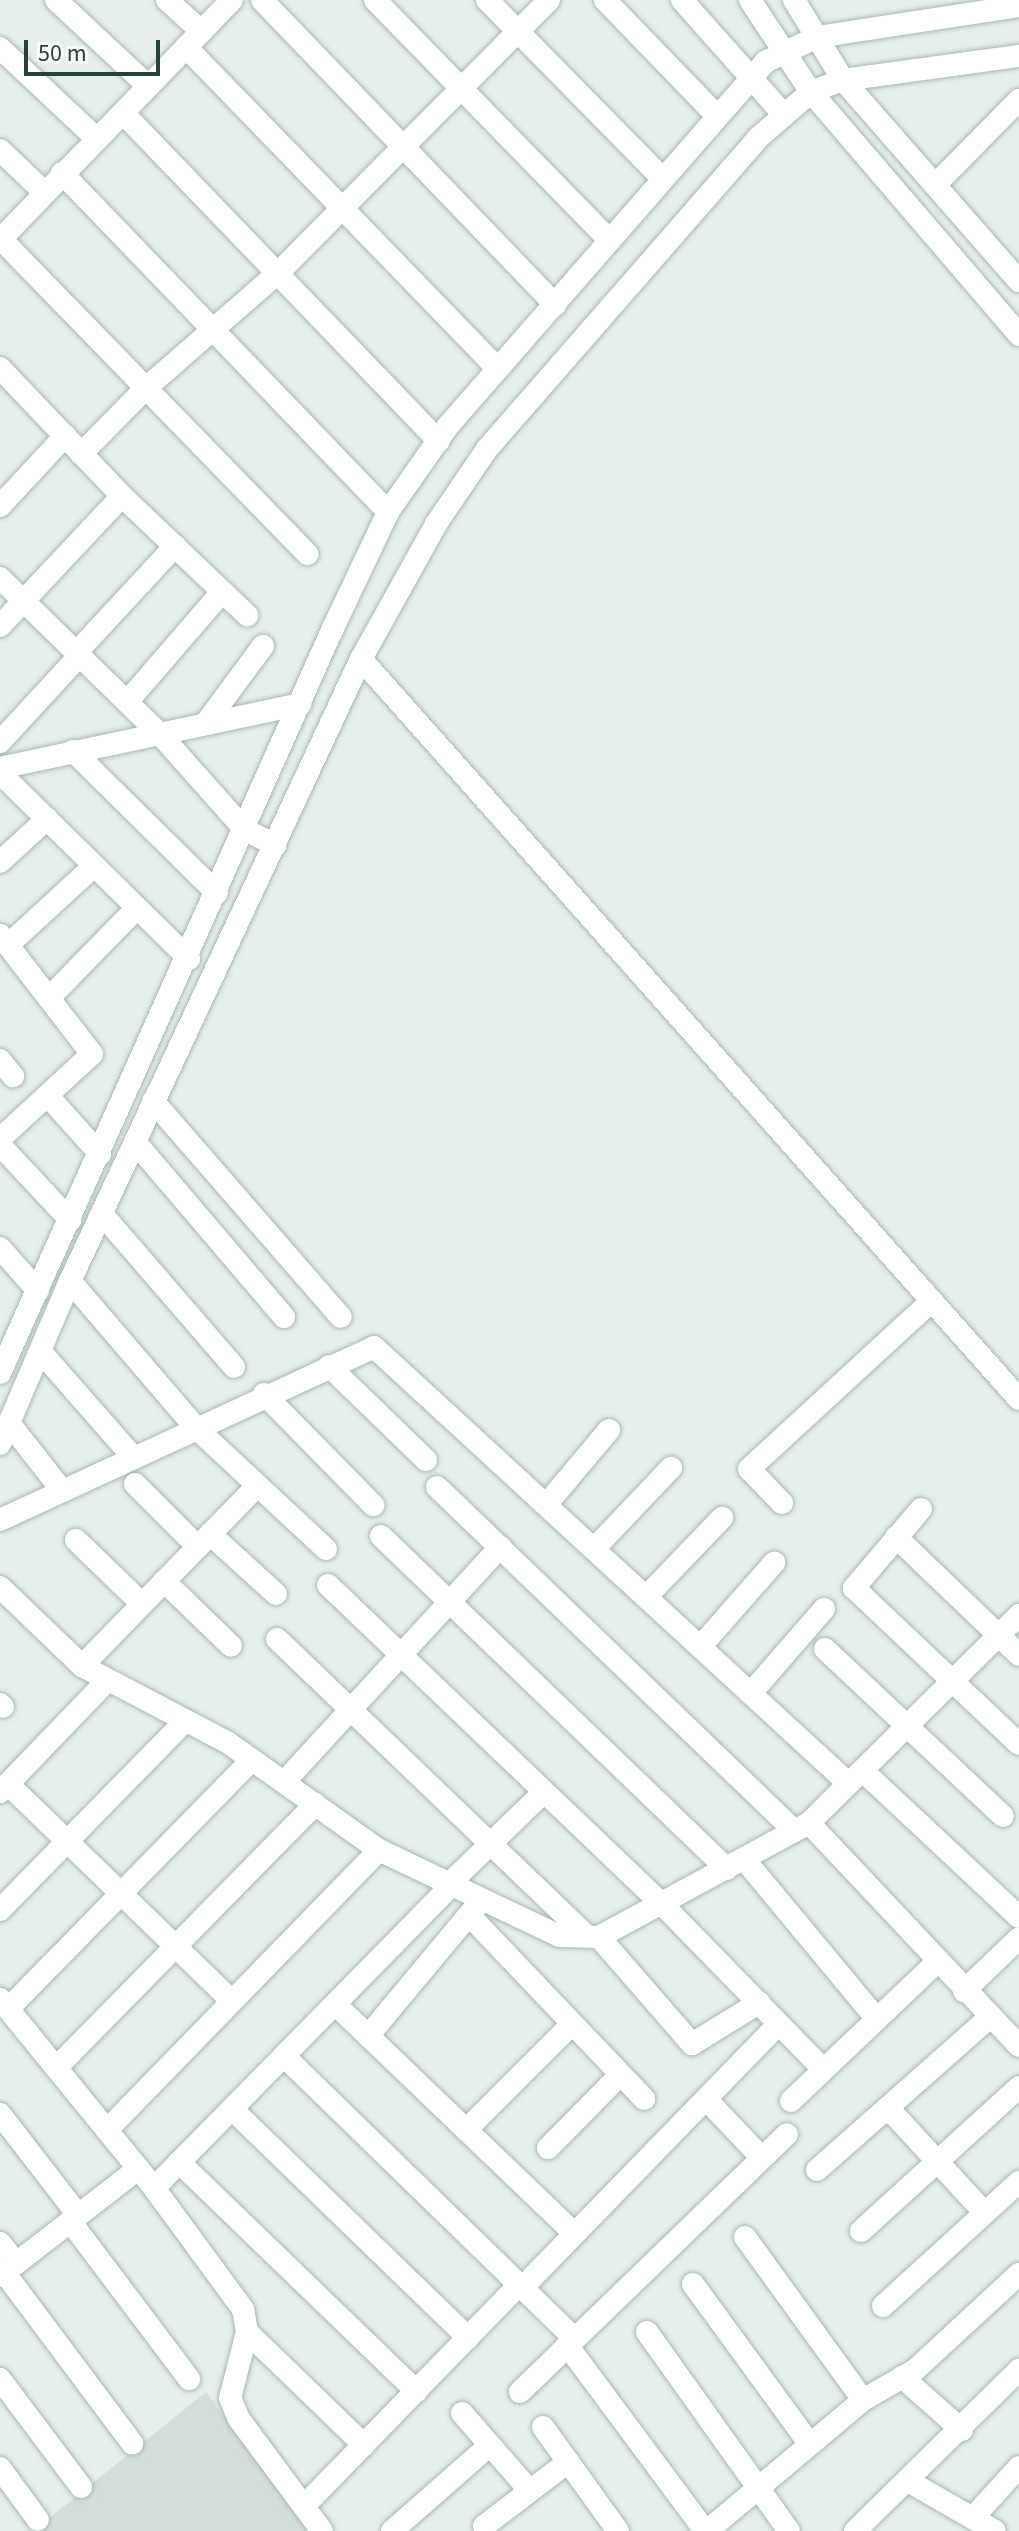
<!DOCTYPE html>
<html>
<head>
<meta charset="utf-8">
<style>
	body { margin:0 }
	#map { position:relative; width:1019px; height:2531px; overflow:hidden; background:#e6efeb; font-family:"Source Sans 3",sans-serif }
	div>[style] { position:absolute }
	.built>* { inset:0; background:#d4dfda }
	.roads { filter:drop-shadow(0 0 2px #a8b8b2) drop-shadow(0 0 2px #a8b8b2) }
	.minor>* { height:22px; margin:-11px; padding:0 11px; transform-origin:11px; border-radius:11px; background:#fff }
	span { translate:-50% -50%; white-space:nowrap; text-align:center; line-height:1.15; -webkit-text-stroke:6px #f7fbf9; paint-order:stroke }
	.scale { position:absolute; left:24px; top:40px; width:136px; height:36px; box-sizing:border-box; border:4px solid #24423a; border-top:0; padding-left:10px; font-size:24px; line-height:28px; white-space:nowrap; color:#24423a; -webkit-text-stroke:6px #f7fbf9; paint-order:stroke }
</style>
</head>
<body>
<div id="map">
	<div class="built">
		<div style="clip-path:polygon(206px 2392px,311px 2531px,33px 2531px)"></div>
	</div>
	<div class="roads">
		<div class="minor">
			<div style="left:56px;top:0;width:126px;rotate:43.1deg"></div>
			<div style="left:167px;top:0;width:47px;rotate:42.4deg"></div>
			<div style="left:262px;top:0;width:423px;rotate:46.1deg"></div>
			<div style="left:375px;top:0;width:334px;rotate:45.7deg"></div>
			<div style="left:487px;top:0;width:250px;rotate:45.5deg"></div>
			<div style="left:605px;top:0;width:160px;rotate:46deg"></div>
			<div style="left:682px;top:0;width:154px;rotate:48.4deg"></div>
			<div style="left:750px;top:0;width:110px;rotate:56.5deg"></div>
			<div style="left:811px;top:92px;width:320px;rotate:49.4deg"></div>
			<div style="left:794px;top:0;width:94px;rotate:58.5deg"></div>
			<div style="left:843px;top:80px;width:267px;rotate:48.8deg"></div>
			<div style="left:186px;top:47px;width:448px;rotate:45.9deg"></div>
			<div style="left:0;top:48px;width:133px;rotate:43.2deg"></div>
			<div style="left:124px;top:114px;width:454px;rotate:46.1deg"></div>
			<div style="left:0;top:150px;width:59px;rotate:43.6deg"></div>
			<div style="left:62px;top:173px;width:470px;rotate:46.1deg"></div>
			<div style="left:938px;top:182px;width:115px;rotate:-45.4deg"></div>
			<div style="left:0;top:238px;width:441px;rotate:45.8deg"></div>
			<div style="left:0;top:240px;width:334px;rotate:-46deg"></div>
			<div style="left:0;top:368px;width:177px;rotate:46.4deg"></div>
			<div style="left:122px;top:496px;width:173px;rotate:43.6deg"></div>
			<div style="left:81px;top:454px;width:93px;rotate:-45.4deg"></div>
			<div style="left:146px;top:388px;width:176px;rotate:-41.1deg"></div>
			<div style="left:279px;top:272px;width:383px;rotate:-45.2deg"></div>
			<div style="left:0;top:506px;width:96px;rotate:-47.1deg"></div>
			<div style="left:0;top:578px;width:222px;rotate:44.3deg"></div>
			<div style="left:159px;top:733px;width:130px;rotate:48.4deg"></div>
			<div style="left:245px;top:830px;width:34px;rotate:26deg"></div>
			<div style="left:0;top:626px;width:178px;rotate:-46.8deg"></div>
			<div style="left:76px;top:653px;width:146px;rotate:-47.2deg"></div>
			<div style="left:361px;top:659px;width:990px;rotate:48.36deg"></div>
			<div style="left:127px;top:702px;width:144px;rotate:-49.2deg"></div>
			<div style="left:206px;top:723px;width:96px;rotate:-53.5deg"></div>
			<div style="left:0;top:742px;width:117px;rotate:-47.4deg"></div>
			<div style="left:73px;top:751px;width:202px;rotate:44.6deg"></div>
			<div style="left:0;top:768px;width:307px;rotate:-12deg"></div>
			<div style="left:0;top:773px;width:265px;rotate:44.5deg"></div>
			<div style="left:0;top:862px;width:64px;rotate:-42.5deg"></div>
			<div style="left:0;top:935px;width:150px;rotate:52.3deg"></div>
			<div style="left:92px;top:1054px;width:125px;rotate:137.3deg"></div>
			<div style="left:8px;top:945px;width:117px;rotate:-42.6deg"></div>
			<div style="left:50px;top:997px;width:124px;rotate:-45.7deg"></div>
			<div style="left:0;top:1060px;width:21px;rotate:51deg"></div>
			<div style="left:48px;top:1096px;width:78px;rotate:48.1deg"></div>
			<div style="left:153px;top:1101px;width:286px;rotate:49deg"></div>
			<div style="left:135px;top:1142px;width:230px;rotate:49.6deg"></div>
			<div style="left:0;top:1145px;width:103px;rotate:47deg"></div>
			<div style="left:102px;top:1214px;width:202px;rotate:49.2deg"></div>
			<div style="left:0;top:1248px;width:57px;rotate:48.5deg"></div>
			<div style="left:70px;top:1281px;width:192px;rotate:49.4deg"></div>
			<div style="left:195px;top:1427px;width:179px;rotate:43deg"></div>
			<div style="left:41px;top:1352px;width:138px;rotate:48.8deg"></div>
			<div style="left:329px;top:1366px;width:135px;rotate:44.1deg"></div>
			<div style="left:0;top:1373px;width:816px;rotate:-65.92deg"></div>
			<div style="left:333px;top:628px;width:128px;rotate:-64.6deg"></div>
			<div style="left:388px;top:512px;width:105px;rotate:-55.1deg"></div>
			<div style="left:448px;top:426px;width:483px;rotate:-48.9deg"></div>
			<div style="left:765px;top:62px;width:58px;rotate:-25.7deg"></div>
			<div style="left:817px;top:37px;width:204px;rotate:-8.7deg"></div>
			<div style="left:264px;top:1394px;width:156px;rotate:45.5deg"></div>
			<div style="left:9px;top:1423px;width:84px;rotate:51.8deg"></div>
			<div style="left:0;top:1444px;width:177px;rotate:-66.8deg"></div>
			<div style="left:70px;top:1281px;width:687px;rotate:-64.93deg"></div>
			<div style="left:361px;top:659px;width:154px;rotate:-60.9deg"></div>
			<div style="left:436px;top:524px;width:91px;rotate:-55.8deg"></div>
			<div style="left:487px;top:449px;width:413px;rotate:-48.9deg"></div>
			<div style="left:758px;top:138px;width:70px;rotate:-41deg"></div>
			<div style="left:811px;top:92px;width:34px;rotate:-21deg"></div>
			<div style="left:843px;top:80px;width:178px;rotate:-7.8deg"></div>
			<div style="left:135px;top:1484px;width:89px;rotate:45deg"></div>
			<div style="left:437px;top:1487px;width:496px;rotate:43.9deg"></div>
			<div style="left:782px;top:1503px;width:47px;rotate:-134.1deg"></div>
			<div style="left:749px;top:1469px;width:248px;rotate:-42.6deg"></div>
			<div style="left:546px;top:1505px;width:98px;rotate:-50deg"></div>
			<div style="left:921px;top:1509px;width:104px;rotate:130.3deg"></div>
			<div style="left:854px;top:1588px;width:227px;rotate:43.4deg"></div>
			<div style="left:0;top:1520px;width:412px;rotate:-24.8deg"></div>
			<div style="left:374px;top:1347px;width:645px;rotate:42.61deg"></div>
			<div style="left:210px;top:1534px;width:89px;rotate:42.3deg"></div>
			<div style="left:381px;top:1536px;width:480px;rotate:43.9deg"></div>
			<div style="left:896px;top:1537px;width:170px;rotate:43.8deg"></div>
			<div style="left:76px;top:1540px;width:92px;rotate:44.1deg"></div>
			<div style="left:594px;top:1549px;width:112px;rotate:-46.5deg"></div>
			<div style="left:164px;top:1581px;width:93px;rotate:44.1deg"></div>
			<div style="left:328px;top:1585px;width:458px;rotate:43.7deg"></div>
			<div style="left:659px;top:1901px;width:235px;rotate:45.7deg"></div>
			<div style="left:0;top:1587px;width:114px;rotate:43.9deg"></div>
			<div style="left:82px;top:1666px;width:164px;rotate:27.7deg"></div>
			<div style="left:227px;top:1742px;width:186px;rotate:35.4deg"></div>
			<div style="left:379px;top:1850px;width:199px;rotate:25.5deg"></div>
			<div style="left:559px;top:1936px;width:40px;rotate:1.4deg"></div>
			<div style="left:599px;top:1937px;width:239px;rotate:-28.5deg"></div>
			<div style="left:809px;top:1823px;width:296px;rotate:-44.7deg"></div>
			<div style="left:646px;top:1597px;width:110px;rotate:-46.1deg"></div>
			<div style="left:277px;top:1639px;width:429px;rotate:43.8deg"></div>
			<div style="left:701px;top:1646px;width:111px;rotate:-48.7deg"></div>
			<div style="left:825px;top:1649px;width:244px;rotate:43.2deg"></div>
			<div style="left:82px;top:1666px;width:251px;rotate:-45.8deg"></div>
			<div style="left:752px;top:1692px;width:110px;rotate:-49.1deg"></div>
			<div style="left:0;top:1704px;width:4px;rotate:45deg"></div>
			<div style="left:864px;top:1772px;width:212px;rotate:43.1deg"></div>
			<div style="left:285px;top:1781px;width:318px;rotate:-47.4deg"></div>
			<div style="left:8px;top:1784px;width:312px;rotate:44.1deg"></div>
			<div style="left:0;top:1792px;width:154px;rotate:-46.1deg"></div>
			<div style="left:809px;top:1823px;width:306px;rotate:46.7deg"></div>
			<div style="left:744px;top:1859px;width:205px;rotate:50.3deg"></div>
			<div style="left:449px;top:1884px;width:131px;rotate:-44.1deg"></div>
			<div style="left:0;top:1910px;width:263px;rotate:-45.6deg"></div>
			<div style="left:469px;top:1915px;width:254px;rotate:46.4deg"></div>
			<div style="left:599px;top:1937px;width:142px;rotate:49deg"></div>
			<div style="left:692px;top:2044px;width:79px;rotate:-31.5deg"></div>
			<div style="left:964px;top:1991px;width:76px;rotate:-43.9deg"></div>
			<div style="left:0;top:1999px;width:244px;rotate:50.8deg"></div>
			<div style="left:154px;top:2188px;width:150px;rotate:53.7deg"></div>
			<div style="left:243px;top:2309px;width:23px;rotate:80deg"></div>
			<div style="left:247px;top:2332px;width:68px;rotate:104.4deg"></div>
			<div style="left:230px;top:2398px;width:23px;rotate:67deg"></div>
			<div style="left:239px;top:2419px;width:139px;rotate:53.5deg"></div>
			<div style="left:335px;top:2004px;width:330px;rotate:43.8deg"></div>
			<div style="left:8px;top:2009px;width:349px;rotate:-45.6deg"></div>
			<div style="left:368px;top:2036px;width:170px;rotate:-50.2deg"></div>
			<div style="left:284px;top:2056px;width:405px;rotate:44.2deg"></div>
			<div style="left:56px;top:2068px;width:370px;rotate:-45.5deg"></div>
			<div style="left:706px;top:2099px;width:79px;rotate:46.5deg"></div>
			<div style="left:791px;top:2101px;width:202px;rotate:-43.6deg"></div>
			<div style="left:888px;top:2108px;width:142px;rotate:47.3deg"></div>
			<div style="left:232px;top:2109px;width:329px;rotate:44.1deg"></div>
			<div style="left:0;top:2114px;width:128px;rotate:52.3deg"></div>
			<div style="left:107px;top:2130px;width:390px;rotate:-45.8deg"></div>
			<div style="left:466px;top:2130px;width:148px;rotate:-45deg"></div>
			<div style="left:548px;top:2148px;width:103px;rotate:-45.4deg"></div>
			<div style="left:179px;top:2162px;width:330px;rotate:44deg"></div>
			<div style="left:817px;top:2170px;width:231px;rotate:-41.5deg"></div>
			<div style="left:154px;top:2188px;width:425px;rotate:-45.5deg"></div>
			<div style="left:70px;top:2221px;width:198px;rotate:53deg"></div>
			<div style="left:861px;top:2231px;width:214px;rotate:-42.3deg"></div>
			<div style="left:745px;top:2237px;width:201px;rotate:54.1deg"></div>
			<div style="left:0;top:2243px;width:26px;rotate:51deg"></div>
			<div style="left:4px;top:2272px;width:214px;rotate:53.2deg"></div>
			<div style="left:0;top:2276px;width:175px;rotate:-37.8deg"></div>
			<div style="left:693px;top:2284px;width:197px;rotate:53.9deg"></div>
			<div style="left:522px;top:2288px;width:368px;rotate:-45.8deg"></div>
			<div style="left:883px;top:2306px;width:184px;rotate:-42.4deg"></div>
			<div style="left:247px;top:2332px;width:163px;rotate:44deg"></div>
			<div style="left:647px;top:2332px;width:244px;rotate:54.5deg"></div>
			<div style="left:567px;top:2345px;width:232px;rotate:53.4deg"></div>
			<div style="left:902px;top:2377px;width:80px;rotate:41.5deg"></div>
			<div style="left:0;top:2379px;width:135px;rotate:53.1deg"></div>
			<div style="left:520px;top:2392px;width:371px;rotate:-44deg"></div>
			<div style="left:462px;top:2413px;width:103px;rotate:48.9deg"></div>
			<div style="left:543px;top:2427px;width:128px;rotate:54.2deg"></div>
			<div style="left:0;top:2468px;width:64px;rotate:53.8deg"></div>
			<div style="left:908px;top:2481px;width:100px;rotate:29.9deg"></div>
			<div style="left:304px;top:2506px;width:308px;rotate:-45.8deg"></div>
			<div style="left:979px;top:2511px;width:59px;rotate:-47.7deg"></div>
			<div style="left:484px;top:2526px;width:106px;rotate:-37.3deg"></div>
			<div style="left:392px;top:2531px;width:130px;rotate:-41.3deg"></div>
			<div style="left:707px;top:2531px;width:204px;rotate:-40deg"></div>
			<div style="left:863px;top:2400px;width:60px;rotate:-30deg"></div>
			<div style="left:915px;top:2370px;width:142px;rotate:-42.7deg"></div>
			<div style="left:855px;top:2531px;width:230px;rotate:-44.5deg"></div>
		</div>
	</div>
	<div class="scale">50 m</div>
</div>
</body>
</html>
